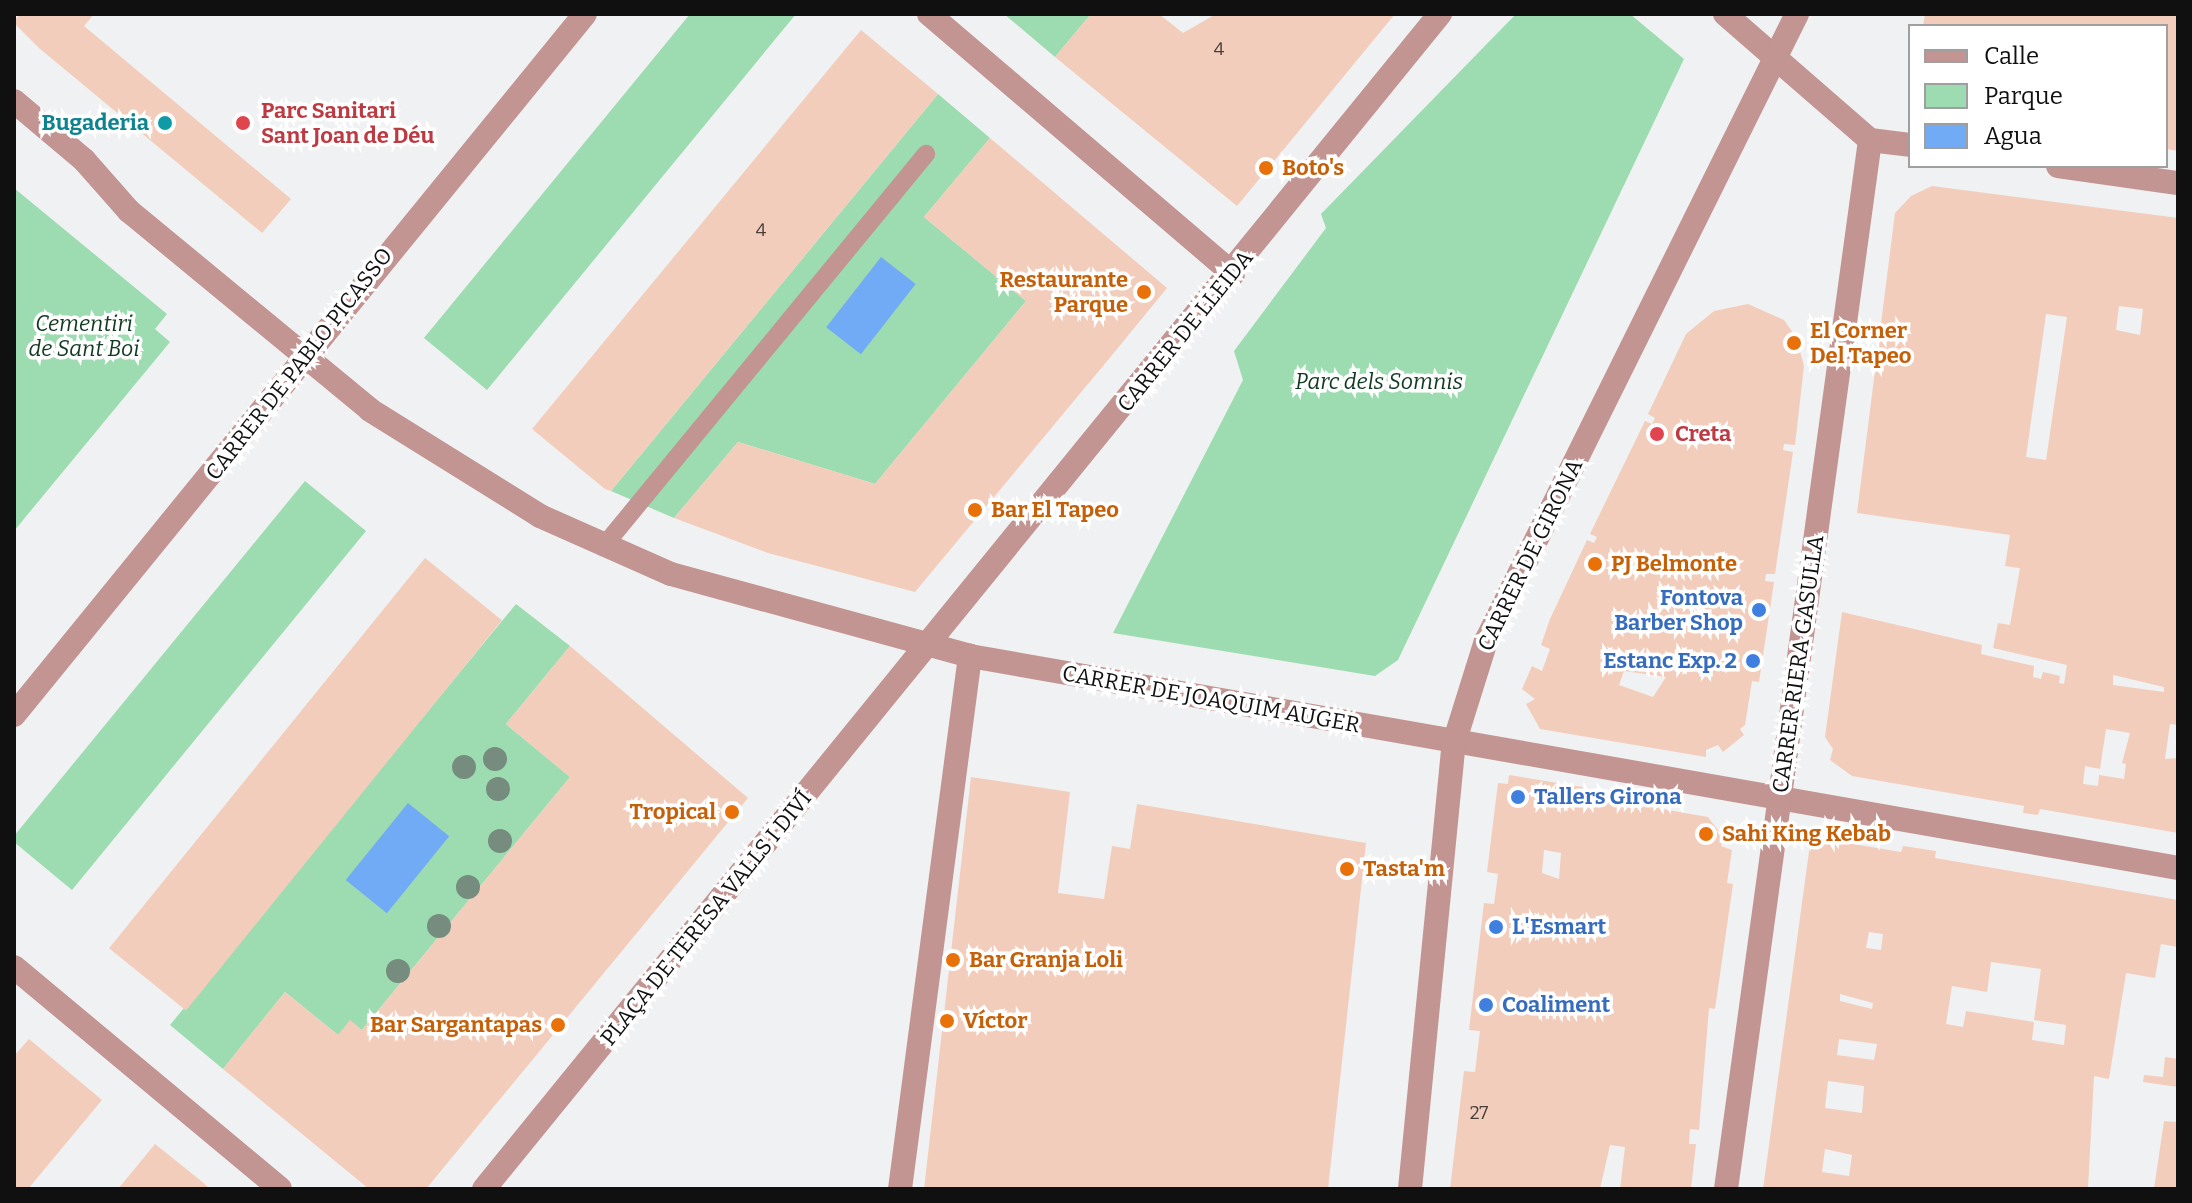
<!DOCTYPE html>
<html>
<head>
<meta charset="utf-8">
<style>
	body { margin:0 }
	#map { position:relative; width:2192px; height:1203px; overflow:hidden; background:#f0f1f2; font-family:Bitter,serif }
	div>[style] { position:absolute }
	.green>* { inset:0; background:#9cdcb0 }
	.water>* { inset:0; background:#71abf5; transform-origin:0 0 }
	.building>* { inset:0; background:#f3cdbb; transform-origin:0 0 }
	.lane>* { height:18px; margin:-9px; padding:0 9px; transform-origin:9px; border-radius:9px; background:#c29492 }
	.street>* { height:24px; margin:-12px; padding:0 12px; transform-origin:12px; border-radius:12px; background:#c29492 }
	.trees>* { width:24px; height:24px; margin:-12px; border-radius:50%; background:#768c7f }
	.dots>* { width:22px; height:22px; translate:-50% -50%; box-sizing:border-box; border:4px solid #fff; border-radius:50% }
	span { translate:-50% -50%; white-space:nowrap; text-align:center; line-height:1.15; -webkit-text-stroke:7px #fff; paint-order:stroke }
	.number-label { font-size:18px; color:#493f3b }
	.number-label span { -webkit-text-stroke-width:0 }
	.health-label { font-size:22px; color:#be3a42; font-weight:700 }
	.left { translate:0 -50%; text-align:left }
	.culture-label { font-size:22px; color:#0d838f; font-weight:700 }
	.right { translate:-100% -50%; text-align:right }
	.food-label { font-size:22px; color:#c56008; font-weight:700 }
	.park-label { font-size:22px; color:#123921; font-style:italic }
	.street-label { font-size:22px; color:#101010 }
	.shop-label { font-size:22px; color:#366cbe; font-weight:700 }
	.frame { position:absolute; inset:0; border:16px solid #101010; pointer-events:none }
	.legend { position:absolute; left:1908px; top:24px; width:260px; height:144px; box-sizing:border-box; background:#fff; border:2px solid #9f9f9f; margin:0; padding:10px 14px; list-style:none; font-size:24px; color:#101010 }
	.legend li { display:flex; align-items:center; gap:16px; height:40px }
	.legend b { width:40px; border:2px solid #9f9f9f }
</style>
</head>
<body>
<div id="map">
	<div class="green">
		<div style="clip-path:polygon(690px 14px,796px 14px,487px 390px,424px 338px)"></div>
		<div style="clip-path:polygon(1004px 14px,1091px 14px,1055px 57px)"></div>
		<div style="clip-path:polygon(1516px 14px,1630px 14px,1684px 59px,1398px 660px,1375px 676px,1113px 633px,1243px 380px,1234px 351px,1326px 228px,1321px 214px)"></div>
		<div style="clip-path:polygon(938px 94px,990px 138px,924px 217px,1026px 301px,875px 484px,738px 442px,674px 518px,611px 491px)"></div>
		<div style="clip-path:polygon(14px 188px,167px 314px,155px 329px,170px 342px,14px 531px)"></div>
		<div style="clip-path:polygon(305px 481px,366px 531px,72px 890px,14px 842px,14px 836px)"></div>
		<div style="clip-path:polygon(516px 604px,570px 646px,506px 724px,570px 777px,362px 1030px,338px 1035px,285px 992px,223px 1069px,170px 1025px)"></div>
	</div>
	<div class="water">
		<div style="left:881px;top:257px;width:44px;height:89px;rotate:38deg"></div>
		<div style="left:408px;top:803px;width:53px;height:99px;rotate:39deg"></div>
	</div>
	<div class="building">
		<div style="clip-path:polygon(19px 14px,94px 14px,84px 26px,291px 199px,262px 233px,39px 48px,14px 23px)"></div>
		<div style="clip-path:polygon(1091px 14px,1159px 14px,1183px 33px,1216px 14px,1395px 14px,1237px 206px,1055px 57px)"></div>
		<div style="clip-path:polygon(1925px 14px,2178px 14px,2178px 151px,2166px 149px,2166px 26px,1923px 26px)"></div>
		<div style="clip-path:polygon(861px 30px,938px 94px,611px 491px,605px 489px,532px 429px)"></div>
		<div style="clip-path:polygon(990px 138px,1167px 288px,1108px 360px,915px 592px,768px 553px,674px 518px,738px 442px,875px 484px,1026px 301px,924px 217px)"></div>
		<div style="clip-path:polygon(evenodd,1932px 186px,2178px 218px,2178px 725px,2170px 724px,2165px 759px,2178px 758px,2178px 833px,2040px 809px,2038px 815px,2023px 813px,2024px 806px,1852px 776px,1830px 760px,1833px 749px,1825px 737px,1842px 612px,1982px 645px,1981px 654px,2034px 666px,2033px 677px,2041px 679px,2043px 672px,2060px 676px,2059px 683px,2064px 684px,2067px 665px,1993px 648px,1998px 623px,2010px 625px,2020px 568px,2005px 566px,2010px 535px,1857px 513px,1895px 213px,1911px 196px,1932px 186px,2119px 306px,2143px 309px,2140px 335px,2116px 330px,2119px 306px,1932px 186px,2046px 314px,2067px 317px,2046px 460px,2026px 457px,2046px 314px,1932px 186px,2113px 675px,2164px 687px,2164px 692px,2113px 685px,2113px 675px,1932px 186px,2106px 729px,2130px 733px,2122px 763px,2126px 764px,2124px 779px,2099px 775px,2098px 786px,2083px 784px,2085px 766px,2100px 769px,2106px 729px)"></div>
		<div style="clip-path:polygon(evenodd,1748px 304px,1784px 320px,1796px 337px,1804px 366px,1795px 445px,1784px 444px,1783px 450px,1793px 452px,1775px 574px,1766px 574px,1765px 581px,1774px 582px,1759px 682px,1752px 681px,1745px 725px,1740px 729px,1744px 735px,1723px 752px,1718px 745px,1706px 750px,1706px 757px,1540px 729px,1526px 704px,1535px 699px,1522px 689px,1532px 666px,1542px 671px,1550px 649px,1541px 645px,1550px 619px,1587px 540px,1594px 543px,1597px 537px,1590px 534px,1645px 421px,1652px 424px,1655px 418px,1648px 414px,1686px 334px,1714px 311px,1748px 304px,1624px 671px,1666px 677px,1653px 697px,1619px 685px,1624px 671px)"></div>
		<div style="left:425px;top:558px;width:99px;height:502px;rotate:39deg"></div>
		<div style="clip-path:polygon(570px 646px,748px 798px,426px 1189px,369px 1189px,223px 1069px,285px 992px,338px 1035px,350px 1020px,362px 1030px,570px 777px,506px 724px)"></div>
		<div style="clip-path:polygon(evenodd,1509px 775px,1662px 800px,1662px 809px,1708px 817px,1723px 837px,1721px 846px,1732px 850px,1727px 883px,1733px 884px,1715px 1009px,1709px 1008px,1699px 1130px,1690px 1129px,1689px 1144px,1696px 1144px,1691px 1189px,1620px 1189px,1625px 1147px,1610px 1145px,1600px 1189px,1450px 1189px,1464px 1071px,1475px 1072px,1480px 1031px,1469px 1030px,1484px 903px,1494px 904px,1498px 874px,1487px 872px,1498px 783px,1508px 784px,1509px 775px,1544px 850px,1561px 853px,1559px 879px,1542px 873px,1544px 850px)"></div>
		<div style="clip-path:polygon(971px 777px,1070px 792px,1058px 893px,1104px 899px,1112px 846px,1130px 849px,1137px 804px,1366px 843px,1328px 1189px,924px 1189px)"></div>
		<div style="clip-path:polygon(evenodd,1811px 837px,1901px 852px,1903px 846px,1936px 851px,1935px 858px,2178px 900px,2178px 947px,2161px 944px,2155px 978px,2126px 973px,2109px 1079px,2094px 1076px,2088px 1189px,1763px 1189px,1811px 837px,1869px 932px,1883px 934px,1881px 950px,1866px 948px,1869px 932px,1811px 837px,1991px 962px,2041px 969px,2034px 1020px,2066px 1025px,2064px 1045px,2032px 1040px,2034px 1022px,1966px 1011px,1963px 1027px,1946px 1024px,1952px 986px,1987px 992px,1991px 962px,1811px 837px,1840px 994px,1873px 1003px,1872px 1009px,1840px 1001px,1840px 994px,1811px 837px,1839px 1039px,1877px 1044px,1874px 1060px,1837px 1055px,1839px 1039px,1811px 837px,1828px 1081px,1864px 1086px,1862px 1113px,1825px 1108px,1828px 1081px,1811px 837px,1825px 1149px,1852px 1155px,1849px 1176px,1822px 1172px,1825px 1149px)"></div>
		<div style="clip-path:polygon(29px 1039px,102px 1100px,28px 1189px,14px 1189px,14px 1056px)"></div>
		<div style="clip-path:polygon(2165px 1057px,2178px 1059px,2178px 1087px,2143px 1082px,2144px 1075px,2163px 1077px)"></div>
		<div style="clip-path:polygon(2164px 1121px,2178px 1122px,2178px 1189px,2154px 1189px)"></div>
		<div style="clip-path:polygon(155px 1144px,200px 1180px,210px 1189px,118px 1189px)"></div>
	</div>
	<div class="lane">
		<div style="left:603px;top:547px;width:509px;rotate:-50.58deg"></div>
	</div>
	<div class="street">
		<div style="left:929px;top:14px;width:400px;rotate:40.5deg"></div>
		<div style="left:1725px;top:14px;width:192px;rotate:41deg"></div>
		<div style="left:1870px;top:140px;width:40px;rotate:7.1deg"></div>
		<div style="left:14px;top:101px;width:92px;rotate:40.1deg"></div>
		<div style="left:84px;top:160px;width:68px;rotate:48.6deg"></div>
		<div style="left:129px;top:211px;width:313px;rotate:39.5deg"></div>
		<div style="left:370px;top:410px;width:200px;rotate:31.9deg"></div>
		<div style="left:540px;top:516px;width:143px;rotate:23.9deg"></div>
		<div style="left:671px;top:574px;width:310px;rotate:15.3deg"></div>
		<div style="left:970px;top:656px;width:1226px;rotate:9.95deg"></div>
		<div style="left:2058px;top:166px;width:121px;rotate:8.1deg"></div>
		<div style="left:14px;top:715px;width:904px;rotate:-50.84deg"></div>
		<div style="left:14px;top:967px;width:346px;rotate:39.8deg"></div>
		<div style="left:484px;top:1189px;width:1515px;rotate:-50.87deg"></div>
		<div style="left:900px;top:1189px;width:538px;rotate:-82.52deg"></div>
		<div style="left:1410px;top:1189px;width:448px;rotate:-84.4deg"></div>
		<div style="left:1454px;top:743px;width:107px;rotate:-72.6deg"></div>
		<div style="left:1486px;top:641px;width:700px;rotate:-63.62deg"></div>
		<div style="left:1726px;top:1189px;width:1059px;rotate:-82.18deg"></div>
	</div>
	<div class="trees">
		<div style="left:495px;top:759px"></div>
		<div style="left:464px;top:767px"></div>
		<div style="left:498px;top:789px"></div>
		<div style="left:500px;top:841px"></div>
		<div style="left:468px;top:887px"></div>
		<div style="left:439px;top:926px"></div>
		<div style="left:398px;top:971px"></div>
	</div>
	<div class="dots">
		<div style="left:165px;top:123px;background:#0f9aa8"></div>
		<div style="left:243px;top:123px;background:#e0444e"></div>
		<div style="left:1266px;top:168px;background:#e8710a"></div>
		<div style="left:1144px;top:292px;background:#e8710a"></div>
		<div style="left:1794px;top:343px;background:#e8710a"></div>
		<div style="left:1657px;top:434px;background:#e0444e"></div>
		<div style="left:975px;top:510px;background:#e8710a"></div>
		<div style="left:1595px;top:564px;background:#e8710a"></div>
		<div style="left:1759px;top:610px;background:#3f7fe0"></div>
		<div style="left:1753px;top:661px;background:#3f7fe0"></div>
		<div style="left:1518px;top:797px;background:#3f7fe0"></div>
		<div style="left:732px;top:812px;background:#e8710a"></div>
		<div style="left:1706px;top:834px;background:#e8710a"></div>
		<div style="left:1347px;top:869px;background:#e8710a"></div>
		<div style="left:1496px;top:927px;background:#3f7fe0"></div>
		<div style="left:953px;top:960px;background:#e8710a"></div>
		<div style="left:1486px;top:1005px;background:#3f7fe0"></div>
		<div style="left:947px;top:1021px;background:#e8710a"></div>
		<div style="left:558px;top:1025px;background:#e8710a"></div>
	</div>
	<div class="number-label">
		<span style="left:1219px;top:49px">4</span>
		<span style="left:761px;top:230px">4</span>
		<span style="left:1479px;top:1113px">27</span>
	</div>
	<div class="health-label">
		<span class="left" style="left:261px;top:123px">Parc Sanitari<br>Sant Joan de Déu</span>
		<span class="left" style="left:1675px;top:434px">Creta</span>
	</div>
	<div class="culture-label">
		<span class="right" style="left:149px;top:123px">Bugaderia</span>
	</div>
	<div class="food-label">
		<span class="left" style="left:1282px;top:168px">Boto's</span>
		<span class="right" style="left:1128px;top:292px">Restaurante<br>Parque</span>
		<span class="left" style="left:1810px;top:343px">El Corner<br>Del Tapeo</span>
		<span class="left" style="left:991px;top:510px">Bar El Tapeo</span>
		<span class="left" style="left:1611px;top:564px">PJ Belmonte</span>
		<span class="right" style="left:716px;top:812px">Tropical</span>
		<span class="left" style="left:1722px;top:834px">Sahi King Kebab</span>
		<span class="left" style="left:1363px;top:869px">Tasta'm</span>
		<span class="left" style="left:969px;top:960px">Bar Granja Loli</span>
		<span class="left" style="left:963px;top:1021px">Víctor</span>
		<span class="right" style="left:542px;top:1025px">Bar Sargantapas</span>
	</div>
	<div class="park-label">
		<span style="left:84px;top:336px">Cementiri<br>de Sant Boi</span>
		<span style="left:1379px;top:382px">Parc dels Somnis</span>
	</div>
	<div class="street-label">
		<span style="left:1185px;top:331px;rotate:-51deg">CARRER DE LLEIDA</span>
		<span style="left:299px;top:364px;rotate:-52deg">CARRER DE PABLO PICASSO</span>
		<span style="left:1530px;top:555px;rotate:-64deg">CARRER DE GIRONA</span>
		<span style="left:1798px;top:664px;rotate:-82deg">CARRER RIERA GASULLA</span>
		<span style="left:1211px;top:699px;rotate:10deg">CARRER DE JOAQUIM AUGER</span>
		<span style="left:706px;top:918px;rotate:-51deg">PLAÇA DE TERESA VALLS I DIVÍ</span>
	</div>
	<div class="shop-label">
		<span class="right" style="left:1743px;top:610px">Fontova<br>Barber Shop</span>
		<span class="right" style="left:1737px;top:661px">Estanc Exp. 2</span>
		<span class="left" style="left:1534px;top:797px">Tallers Girona</span>
		<span class="left" style="left:1512px;top:927px">L'Esmart</span>
		<span class="left" style="left:1502px;top:1005px">Coaliment</span>
	</div>
	<div class="frame"></div>
	<ul class="legend">
	<li><b style="height:10px;background:#c29492"></b>Calle</li>
	<li><b style="height:22px;background:#9cdcb0"></b>Parque</li>
	<li><b style="height:22px;background:#71abf5"></b>Agua</li>
	</ul>
</div>
</body>
</html>
